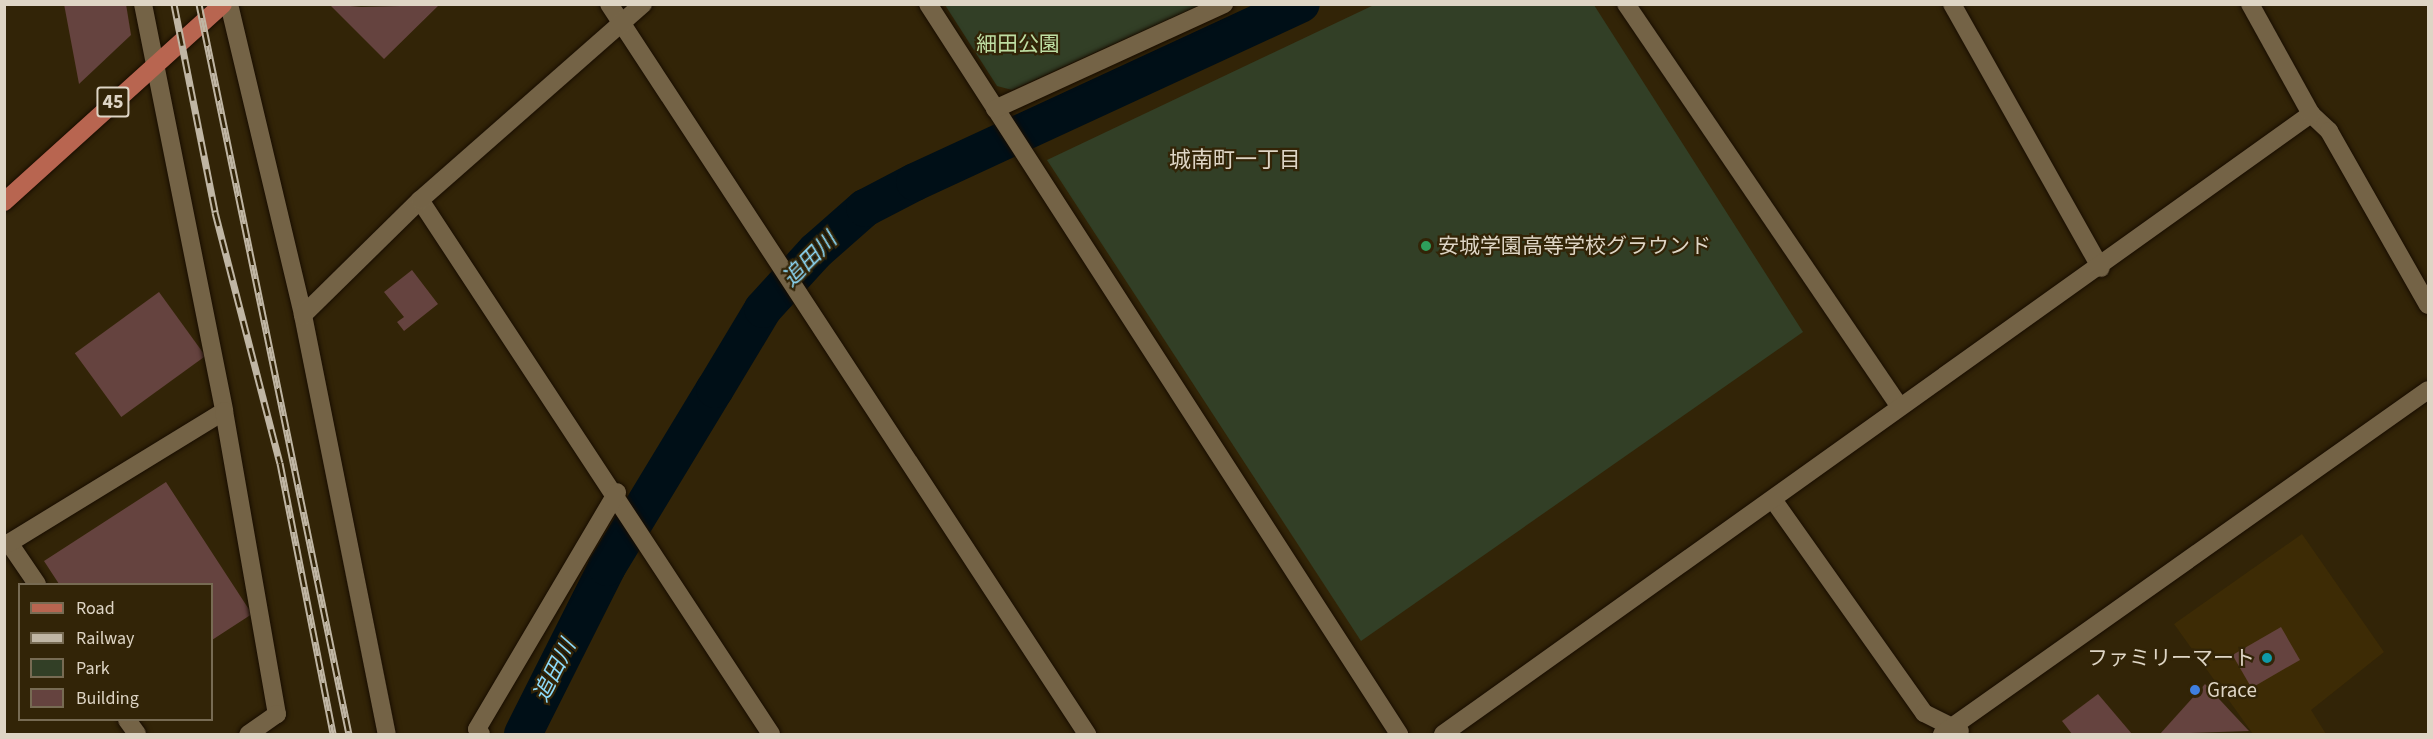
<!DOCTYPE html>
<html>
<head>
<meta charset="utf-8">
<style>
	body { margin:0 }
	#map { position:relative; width:2433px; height:739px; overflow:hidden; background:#322407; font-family:"Source Sans 3","Noto Sans JP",sans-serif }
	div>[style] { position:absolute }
	.built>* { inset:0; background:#3d2b05 }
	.green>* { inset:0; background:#323f26 }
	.canal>* { height:38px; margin:-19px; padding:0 19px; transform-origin:19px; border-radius:19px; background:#000f17 }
	.building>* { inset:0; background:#65433f; transform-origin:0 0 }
	.roads { filter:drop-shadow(0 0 2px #180d00) drop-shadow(0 0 2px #180d00) }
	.minor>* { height:18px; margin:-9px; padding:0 9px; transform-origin:9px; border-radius:9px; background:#746346 }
	.major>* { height:18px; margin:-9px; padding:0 9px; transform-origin:9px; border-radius:9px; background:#b86550 }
	.rail>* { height:7px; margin-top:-3.5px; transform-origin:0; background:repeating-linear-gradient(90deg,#322407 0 14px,#c0b6a4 0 28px); box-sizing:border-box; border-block:2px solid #c0b6a4 }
	.dots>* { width:16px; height:16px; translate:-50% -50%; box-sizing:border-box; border:3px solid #322407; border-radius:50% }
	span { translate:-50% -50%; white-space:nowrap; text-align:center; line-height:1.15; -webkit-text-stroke:4.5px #322407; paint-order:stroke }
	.shield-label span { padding:2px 4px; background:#322407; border:2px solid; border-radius:4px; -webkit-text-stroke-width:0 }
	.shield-label { font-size:20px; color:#ded5c5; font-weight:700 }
	.park-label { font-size:21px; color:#bedea3 }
	.poi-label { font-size:21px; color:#ded5c5 }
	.left { translate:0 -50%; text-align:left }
	.right { translate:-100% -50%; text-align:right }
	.neighbourhood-label { font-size:22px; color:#ded5c5 }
	.water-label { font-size:22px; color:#8dd9f8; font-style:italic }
	.frame { position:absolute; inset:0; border:6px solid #ded5c5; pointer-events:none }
	.legend { position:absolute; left:18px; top:583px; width:195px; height:138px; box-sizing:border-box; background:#322407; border:2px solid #776b53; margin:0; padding:8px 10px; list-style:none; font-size:18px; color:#ded5c5 }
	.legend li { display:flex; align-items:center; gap:12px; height:30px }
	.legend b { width:30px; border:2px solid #776b53 }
</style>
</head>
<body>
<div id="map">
	<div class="built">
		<div style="clip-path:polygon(2302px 534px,2384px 652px,2311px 710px,2326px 734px,2253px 734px,2174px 624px)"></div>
	</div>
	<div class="green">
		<div style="clip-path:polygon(1376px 4px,1594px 5px,1803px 332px,1361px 641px,1047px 160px)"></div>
		<div style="clip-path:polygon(945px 5px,1200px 5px,1012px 90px,997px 86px)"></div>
	</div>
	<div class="canal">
		<div style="left:523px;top:734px;width:187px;rotate:-63.3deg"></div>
		<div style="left:607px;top:567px;width:208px;rotate:-58.8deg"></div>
		<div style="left:715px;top:389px;width:93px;rotate:-59deg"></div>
		<div style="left:763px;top:309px;width:79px;rotate:-47.6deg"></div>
		<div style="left:816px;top:251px;width:65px;rotate:-41.3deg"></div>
		<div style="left:865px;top:208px;width:56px;rotate:-27.5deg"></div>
		<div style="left:915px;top:182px;width:425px;rotate:-24.8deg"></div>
	</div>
	<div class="building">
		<div style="clip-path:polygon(64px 4px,126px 4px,131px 35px,79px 84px)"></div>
		<div style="clip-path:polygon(329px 4px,361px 7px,439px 5px,384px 59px)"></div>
		<div style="clip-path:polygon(412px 270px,438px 304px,404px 331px,397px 322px,404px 317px,384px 292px)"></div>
		<div style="left:159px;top:292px;width:79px;height:104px;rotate:54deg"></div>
		<div style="clip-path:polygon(166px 482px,252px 614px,212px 640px,212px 584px,59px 584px,44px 561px)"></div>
		<div style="left:2281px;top:627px;width:38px;height:56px;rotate:60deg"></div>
		<div style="clip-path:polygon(2205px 684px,2249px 731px,2160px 734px)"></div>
		<div style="clip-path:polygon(2098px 694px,2132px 734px,2072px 734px,2062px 721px)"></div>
	</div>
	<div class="roads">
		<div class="minor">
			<div style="left:143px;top:4px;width:415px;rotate:78.7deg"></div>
			<div style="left:229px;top:4px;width:320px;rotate:76.6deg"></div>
			<div style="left:303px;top:315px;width:427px;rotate:78.7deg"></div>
			<div style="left:609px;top:4px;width:873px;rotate:56.78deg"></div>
			<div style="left:928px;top:4px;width:869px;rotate:57.17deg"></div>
			<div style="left:1626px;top:4px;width:487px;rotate:55.8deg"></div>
			<div style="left:1952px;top:4px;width:303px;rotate:60.6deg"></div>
			<div style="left:995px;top:109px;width:252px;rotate:-24.6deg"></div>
			<div style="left:2311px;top:114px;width:25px;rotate:43deg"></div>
			<div style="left:2329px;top:131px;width:200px;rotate:60.4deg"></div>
			<div style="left:420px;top:200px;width:639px;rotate:56.68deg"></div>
			<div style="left:303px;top:315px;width:164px;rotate:-44.5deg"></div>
			<div style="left:420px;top:200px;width:297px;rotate:-41.3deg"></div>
			<div style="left:1774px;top:501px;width:260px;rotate:54.7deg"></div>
			<div style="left:1924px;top:713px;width:40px;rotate:26.6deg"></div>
			<div style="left:37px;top:584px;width:50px;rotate:-124.3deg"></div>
			<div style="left:9px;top:543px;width:252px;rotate:-31.5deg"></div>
			<div style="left:224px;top:411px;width:308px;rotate:80.1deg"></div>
			<div style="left:277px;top:714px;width:35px;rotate:145deg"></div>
			<div style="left:127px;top:720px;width:17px;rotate:54deg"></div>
			<div style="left:481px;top:734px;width:6px;rotate:-129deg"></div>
			<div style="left:477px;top:729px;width:275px;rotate:-59.4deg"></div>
			<div style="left:1443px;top:734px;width:1067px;rotate:-35.54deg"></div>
			<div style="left:2311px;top:114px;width:126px;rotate:-119deg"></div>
			<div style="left:1942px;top:734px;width:595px;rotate:-35.29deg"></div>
		</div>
		<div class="major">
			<div style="left:4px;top:202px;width:295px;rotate:-42.1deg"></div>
		</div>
	</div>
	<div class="rail">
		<div style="left:174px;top:4px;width:212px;rotate:78.8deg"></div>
		<div style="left:215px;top:212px;width:259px;rotate:75.5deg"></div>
		<div style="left:280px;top:463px;width:276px;rotate:78.9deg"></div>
		<div style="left:199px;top:4px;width:745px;rotate:78.39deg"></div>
	</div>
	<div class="dots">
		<div style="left:1426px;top:246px;background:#2e9e5b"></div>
		<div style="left:2267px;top:658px;background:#0f9aa8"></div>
		<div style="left:2195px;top:690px;background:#3f7fe0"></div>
	</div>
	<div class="shield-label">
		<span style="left:113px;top:102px">45</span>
	</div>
	<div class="park-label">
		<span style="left:1018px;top:44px">細田公園</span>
	</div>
	<div class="poi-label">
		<span class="left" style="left:1438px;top:246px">安城学園高等学校グラウンド</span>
		<span class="right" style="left:2255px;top:658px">ファミリーマート</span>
		<span class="left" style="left:2207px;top:690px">Grace</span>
	</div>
	<div class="neighbourhood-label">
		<span style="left:1235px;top:161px">城南町一丁目</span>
	</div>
	<div class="water-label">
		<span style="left:810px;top:260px;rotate:-45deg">追田川</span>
		<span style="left:555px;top:671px;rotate:-63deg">追田川</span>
	</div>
	<div class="frame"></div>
	<ul class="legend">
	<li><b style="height:8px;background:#b86550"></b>Road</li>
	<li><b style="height:8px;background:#c0b6a4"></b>Railway</li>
	<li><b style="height:16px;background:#323f26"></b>Park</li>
	<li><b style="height:16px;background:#65433f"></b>Building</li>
	</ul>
</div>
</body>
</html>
